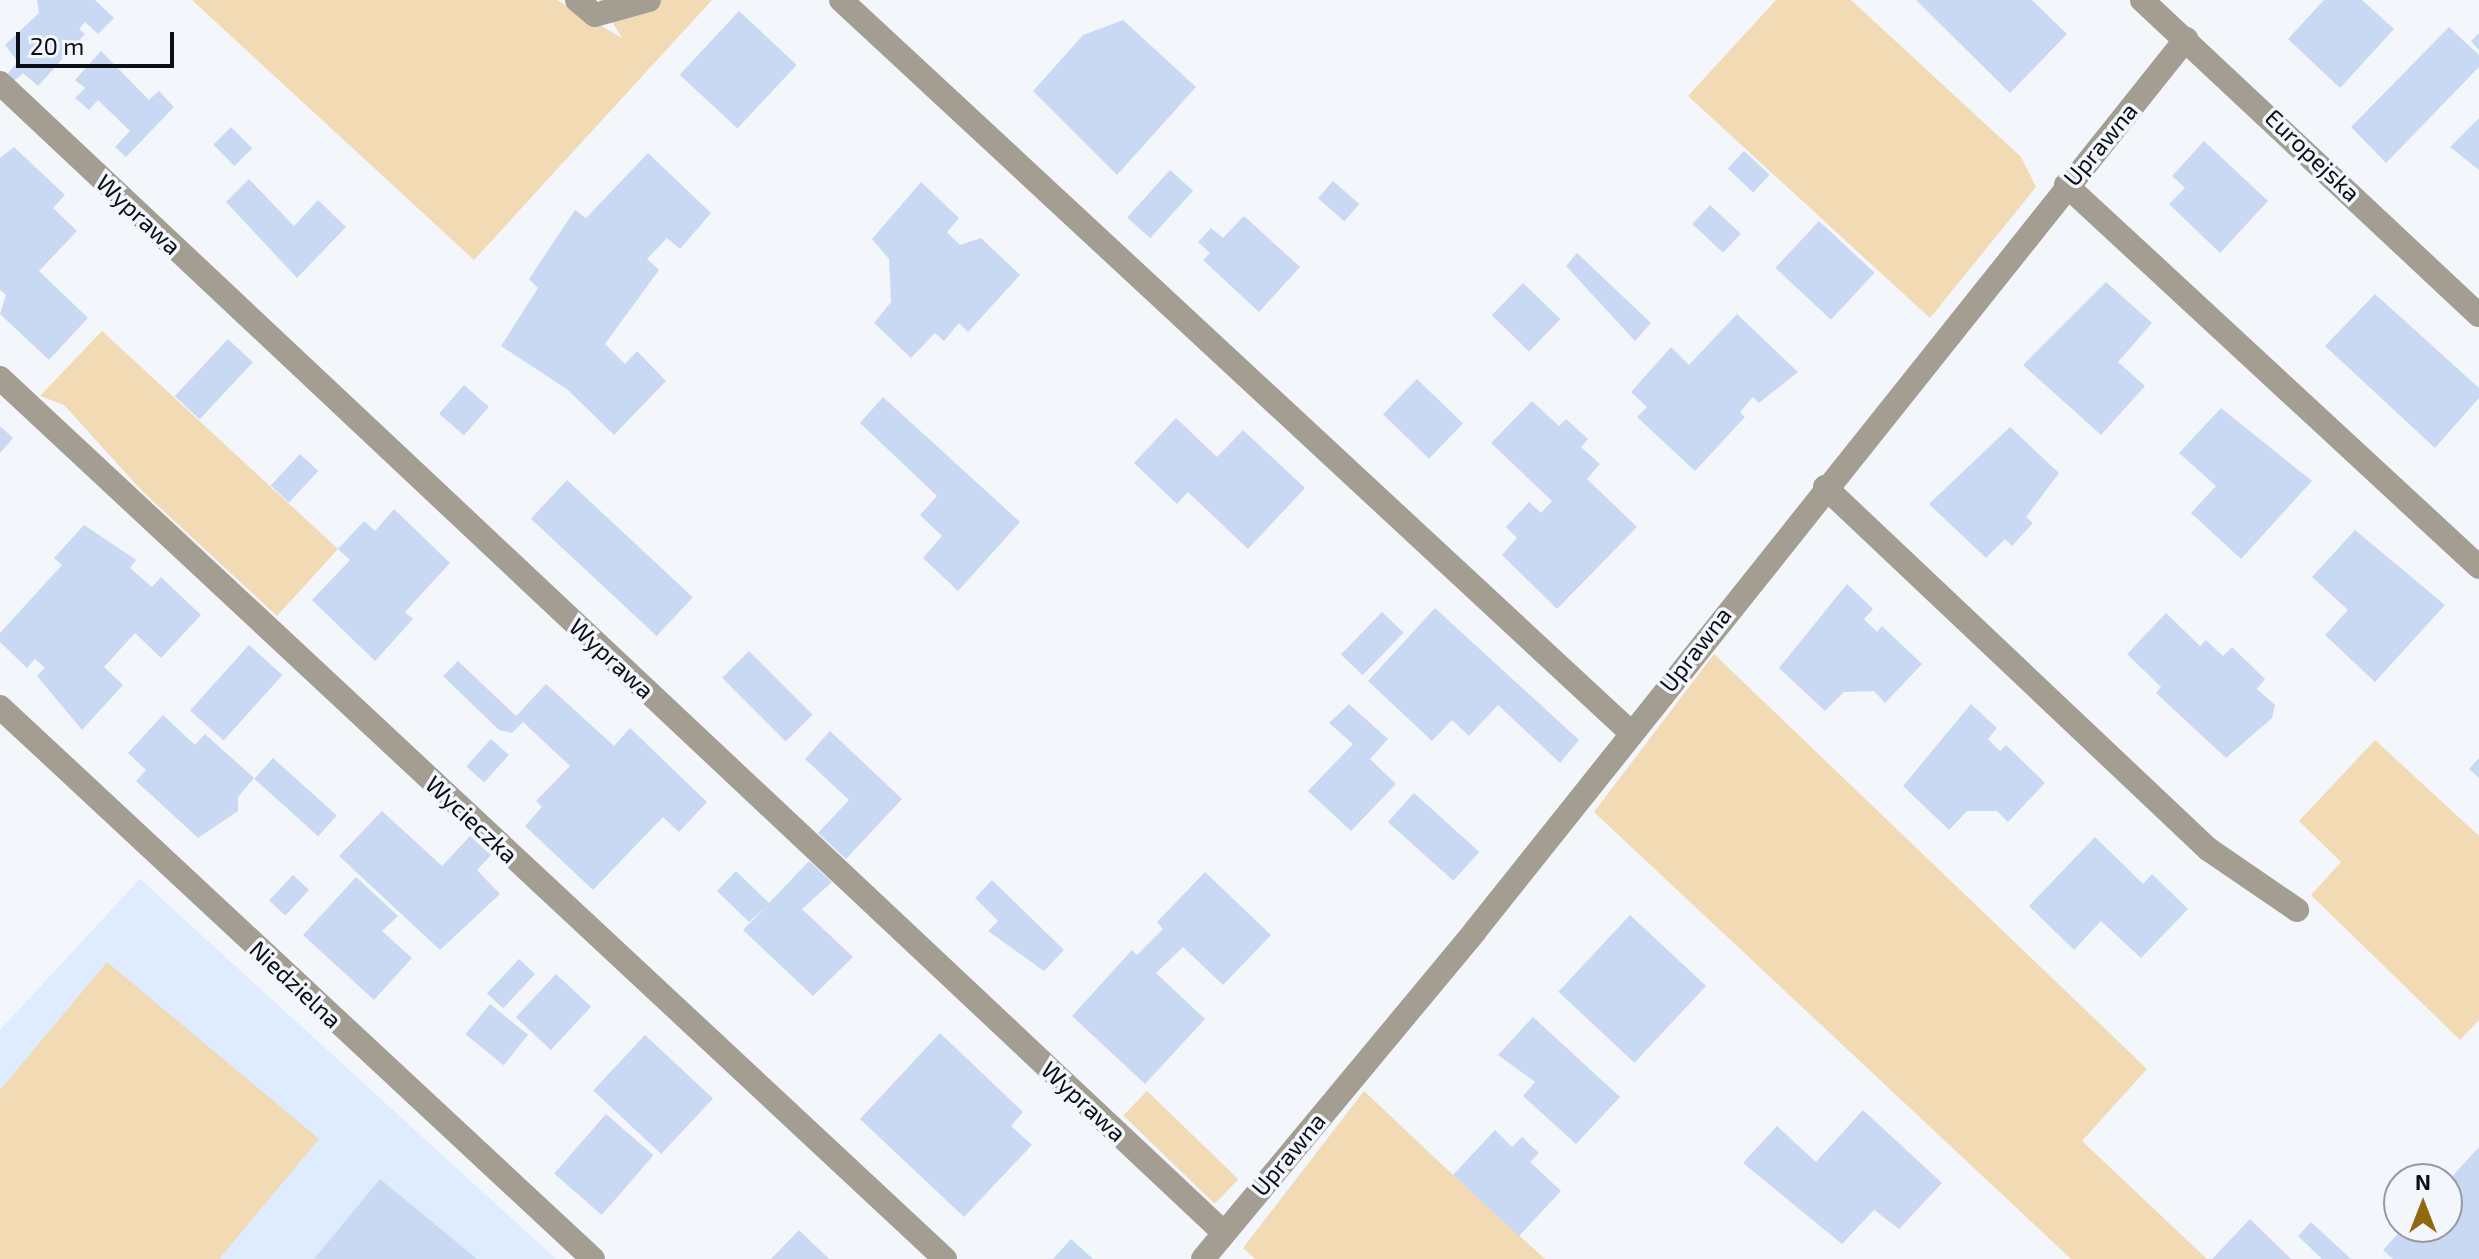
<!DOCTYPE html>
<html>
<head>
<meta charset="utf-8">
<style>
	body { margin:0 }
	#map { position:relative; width:2479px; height:1259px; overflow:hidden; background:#f3f6fb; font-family:"Exo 2",sans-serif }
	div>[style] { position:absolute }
	.built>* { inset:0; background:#dfebff }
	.green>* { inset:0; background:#f1dab4; transform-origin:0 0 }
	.building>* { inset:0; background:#cad9f3; transform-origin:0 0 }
	.minor>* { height:24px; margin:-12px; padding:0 12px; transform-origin:12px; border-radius:12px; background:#a39d92 }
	span { translate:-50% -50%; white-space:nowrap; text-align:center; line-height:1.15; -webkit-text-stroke:7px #f3f6fb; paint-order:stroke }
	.street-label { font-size:24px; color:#0a0f17 }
	.north { position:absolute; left:2383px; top:1163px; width:80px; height:80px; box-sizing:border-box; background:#f3f6fb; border:2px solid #969aa0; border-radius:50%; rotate:0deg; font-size:22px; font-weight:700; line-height:32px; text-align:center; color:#0a0f17 }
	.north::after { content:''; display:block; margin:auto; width:28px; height:36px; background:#916810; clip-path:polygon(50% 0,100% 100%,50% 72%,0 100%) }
	.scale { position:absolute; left:16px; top:32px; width:158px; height:36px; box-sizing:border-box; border:4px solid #0a0f17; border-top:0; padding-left:10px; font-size:24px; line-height:28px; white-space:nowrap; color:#0a0f17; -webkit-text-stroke:6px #f3f6fb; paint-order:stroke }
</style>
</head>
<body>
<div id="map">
	<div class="built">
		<div style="clip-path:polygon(140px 879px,556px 1259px,0 1259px,0 1030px)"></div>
	</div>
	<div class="green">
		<div style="clip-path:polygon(192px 0,557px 0,622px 38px,599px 0,712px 0,474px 260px)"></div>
		<div style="clip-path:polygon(1776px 0,1851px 0,2021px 157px,2036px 187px,1930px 318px,1688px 96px)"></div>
		<div style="clip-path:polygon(102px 331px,338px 549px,277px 616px,143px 492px,64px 405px,40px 396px)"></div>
		<div style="clip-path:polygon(1714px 654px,2147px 1069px,2082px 1141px,2207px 1259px,2071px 1259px,1594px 812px)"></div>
		<div style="clip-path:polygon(2375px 740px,2479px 836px,2479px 1020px,2460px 1040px,2311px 895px,2341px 862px,2299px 821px)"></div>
		<div style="clip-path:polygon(107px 962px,319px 1139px,219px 1259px,0 1259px,0 1090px)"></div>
		<div style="left:1147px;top:1091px;width:127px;height:34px;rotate:44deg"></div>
		<div style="clip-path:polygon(1364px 1091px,1453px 1175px,1545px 1259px,1255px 1259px,1243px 1248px)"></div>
	</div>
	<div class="building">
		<div style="clip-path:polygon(37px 0,95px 0,114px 18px,98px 34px,85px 22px,79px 29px,85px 34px,38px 86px,23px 73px,14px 81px,8px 73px,18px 62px,5px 45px,39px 13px)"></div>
		<div style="clip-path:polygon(1916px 0,2032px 0,2067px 34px,2010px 93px)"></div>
		<div style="clip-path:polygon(2324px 0,2362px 0,2394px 29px,2340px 88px,2288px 39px)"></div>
		<div style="left:739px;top:11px;width:79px;height:87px;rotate:43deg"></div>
		<div style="clip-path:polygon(1123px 20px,1196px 87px,1117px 175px,1033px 91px,1083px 35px)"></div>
		<div style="clip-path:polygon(2449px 27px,2479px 55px,2479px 67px,2386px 163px,2351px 127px)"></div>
		<div style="clip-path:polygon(2479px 33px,2479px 50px,2471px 41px)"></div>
		<div style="clip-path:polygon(101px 51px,149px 100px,159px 91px,174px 107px,126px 157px,115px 147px,130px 131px,98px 100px,89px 110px,75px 98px,85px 88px,75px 80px)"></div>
		<div style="clip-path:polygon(2479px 118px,2479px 170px,2450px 147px)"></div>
		<div style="left:231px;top:127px;width:30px;height:25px;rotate:45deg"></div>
		<div style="clip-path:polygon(2204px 141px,2268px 201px,2220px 253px,2169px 204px,2185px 188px,2172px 176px)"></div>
		<div style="clip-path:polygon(14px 147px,65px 195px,53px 208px,77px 231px,39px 271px,88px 318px,49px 360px,0 314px,6px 295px,0 290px,0 158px)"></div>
		<div style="left:1744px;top:151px;width:35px;height:24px;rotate:43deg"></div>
		<div style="clip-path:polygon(648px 153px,711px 213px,680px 249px,667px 238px,647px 259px,659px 270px,605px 344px,625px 364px,637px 351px,666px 381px,614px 435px,568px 390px,501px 346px,538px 288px,529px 279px,575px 210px,586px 218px)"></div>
		<div style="left:1170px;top:170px;width:31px;height:64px;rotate:42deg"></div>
		<div style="clip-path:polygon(249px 179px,294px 226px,318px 200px,346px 227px,297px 278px,226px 202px)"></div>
		<div style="left:1333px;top:181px;width:35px;height:23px;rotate:41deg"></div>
		<div style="clip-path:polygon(921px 182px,959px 218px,947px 232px,960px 245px,981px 238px,1020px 275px,968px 332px,959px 323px,944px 341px,935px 333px,911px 358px,874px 323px,891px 302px,889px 259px,872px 239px)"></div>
		<div style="left:1710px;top:205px;width:42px;height:26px;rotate:43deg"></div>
		<div style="clip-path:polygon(1244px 216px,1300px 267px,1259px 312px,1203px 260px,1210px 253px,1198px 242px,1211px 228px,1223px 238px)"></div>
		<div style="left:1819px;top:221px;width:76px;height:64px;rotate:43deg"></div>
		<div style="clip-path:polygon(1577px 253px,1651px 323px,1635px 341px,1566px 266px)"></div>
		<div style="clip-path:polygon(2106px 282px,2152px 323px,2118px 362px,2145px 386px,2101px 435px,2023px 365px)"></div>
		<div style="left:1523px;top:283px;width:52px;height:45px;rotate:44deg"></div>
		<div style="clip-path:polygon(2375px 294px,2479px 388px,2479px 398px,2435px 448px,2325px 346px)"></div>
		<div style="clip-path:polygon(1737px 314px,1798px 372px,1759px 403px,1753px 397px,1740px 412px,1745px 417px,1695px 471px,1637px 417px,1647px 407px,1631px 392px,1671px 347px,1689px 365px)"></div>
		<div style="left:228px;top:339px;width:34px;height:78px;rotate:43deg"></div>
		<div style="left:1417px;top:379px;width:64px;height:49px;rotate:44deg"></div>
		<div style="left:464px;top:385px;width:33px;height:38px;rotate:41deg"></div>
		<div style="clip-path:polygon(883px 397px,1020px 522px,958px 591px,923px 558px,942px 536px,920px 515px,937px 496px,860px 423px)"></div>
		<div style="clip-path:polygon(1532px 401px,1559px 426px,1566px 419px,1588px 439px,1581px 447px,1600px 464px,1587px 479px,1637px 527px,1557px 609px,1502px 555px,1517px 538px,1506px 527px,1529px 502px,1541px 513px,1552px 501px,1491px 443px)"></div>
		<div style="clip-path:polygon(2221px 408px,2312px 481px,2241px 559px,2191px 513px,2216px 486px,2179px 453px)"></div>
		<div style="clip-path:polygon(1176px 418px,1217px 457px,1243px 430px,1305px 488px,1248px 549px,1188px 492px,1177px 504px,1134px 463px)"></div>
		<div style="clip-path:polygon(0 426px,13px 438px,0 453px)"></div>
		<div style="clip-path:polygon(2010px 427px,2059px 473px,2026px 517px,2033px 523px,2012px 546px,2005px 539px,1986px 558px,1929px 504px)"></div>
		<div style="left:300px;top:454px;width:25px;height:43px;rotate:43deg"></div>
		<div style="left:567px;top:480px;width:172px;height:53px;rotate:43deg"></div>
		<div style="clip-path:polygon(394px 509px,450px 563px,405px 612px,413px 619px,375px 661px,312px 600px,350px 560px,338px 549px,364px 521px,375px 531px)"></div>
		<div style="clip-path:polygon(84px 525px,136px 560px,130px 568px,152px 587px,161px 577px,201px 615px,161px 658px,135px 633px,104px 667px,123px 685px,82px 730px,37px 676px,45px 668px,35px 659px,27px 668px,0 642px,0 633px,62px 565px,54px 558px)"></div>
		<div style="clip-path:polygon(2355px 530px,2445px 605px,2375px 682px,2325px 635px,2348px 610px,2312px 577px)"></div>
		<div style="clip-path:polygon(1847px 584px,1873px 609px,1864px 619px,1877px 632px,1882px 626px,1922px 664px,1885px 703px,1874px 691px,1844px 692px,1825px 711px,1779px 668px)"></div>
		<div style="clip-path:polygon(1435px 608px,1579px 740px,1560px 763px,1498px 705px,1469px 736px,1452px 720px,1432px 741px,1368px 681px)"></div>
		<div style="left:1382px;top:612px;width:30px;height:59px;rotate:44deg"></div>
		<div style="clip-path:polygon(2166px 613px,2200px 646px,2206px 640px,2223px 656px,2232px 647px,2265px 679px,2257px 689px,2275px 705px,2272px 718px,2226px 758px,2156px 693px,2161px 687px,2127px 654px)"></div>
		<div style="left:249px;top:645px;width:45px;height:88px;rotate:42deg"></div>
		<div style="left:749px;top:651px;width:90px;height:38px;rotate:45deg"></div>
		<div style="clip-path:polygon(458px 661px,516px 716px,546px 684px,614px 746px,630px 728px,707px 802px,679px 832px,663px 817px,593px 890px,525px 826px,542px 807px,536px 801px,570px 766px,523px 722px,512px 733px,499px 730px,443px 676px)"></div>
		<div style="clip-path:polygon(1349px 704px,1388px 739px,1370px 759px,1396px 784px,1351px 831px,1308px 791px,1353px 744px,1329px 723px)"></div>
		<div style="clip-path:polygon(1971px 704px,1997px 728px,1988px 739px,2000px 751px,2006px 745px,2045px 783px,2008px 822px,1997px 811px,1967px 811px,1949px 830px,1903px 786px)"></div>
		<div style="clip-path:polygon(163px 715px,195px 745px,205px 734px,254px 778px,238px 797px,238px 811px,198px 838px,136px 781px,146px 770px,128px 753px)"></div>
		<div style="clip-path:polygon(830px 731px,902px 799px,846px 859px,818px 833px,849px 800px,805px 759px)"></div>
		<div style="left:491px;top:739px;width:24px;height:37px;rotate:42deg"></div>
		<div style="left:273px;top:758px;width:86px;height:28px;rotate:42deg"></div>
		<div style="clip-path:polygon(2479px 758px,2479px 778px,2469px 769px)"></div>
		<div style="left:1414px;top:793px;width:88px;height:39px;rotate:42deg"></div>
		<div style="clip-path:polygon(382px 811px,442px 866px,470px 836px,491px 855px,477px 870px,500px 894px,440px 950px,339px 856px)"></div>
		<div style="clip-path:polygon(2095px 837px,2143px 884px,2152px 874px,2188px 909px,2141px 958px,2101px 921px,2074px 950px,2029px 906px)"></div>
		<div style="clip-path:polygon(809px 861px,832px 882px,802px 909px,853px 957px,813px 996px,743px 930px,767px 906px,749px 922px,717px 891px,736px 871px,769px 903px)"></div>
		<div style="clip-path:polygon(1205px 872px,1271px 935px,1223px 985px,1183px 947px,1156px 973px,1205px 1019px,1145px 1084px,1072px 1016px,1132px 950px,1137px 955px,1163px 929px,1157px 922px)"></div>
		<div style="left:293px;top:875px;width:22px;height:35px;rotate:43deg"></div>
		<div style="clip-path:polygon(356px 877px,398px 916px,382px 931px,412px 958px,374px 1000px,303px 935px)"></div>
		<div style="clip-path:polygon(992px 880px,1064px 950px,1044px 971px,988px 931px,998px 921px,975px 898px)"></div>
		<div style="left:1630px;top:915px;width:104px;height:105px;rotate:43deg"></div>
		<div style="left:519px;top:959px;width:22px;height:47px;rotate:43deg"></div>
		<div style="left:556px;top:974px;width:48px;height:59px;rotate:43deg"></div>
		<div style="left:490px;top:1004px;width:49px;height:39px;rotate:39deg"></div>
		<div style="clip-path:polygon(1533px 1017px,1620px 1097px,1576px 1144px,1523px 1096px,1535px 1082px,1498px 1055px)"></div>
		<div style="clip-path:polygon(940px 1033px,1023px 1112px,1011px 1126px,1032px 1145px,964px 1217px,860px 1119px)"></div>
		<div style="left:645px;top:1035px;width:93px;height:76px;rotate:43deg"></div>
		<div style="clip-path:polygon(1863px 1110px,1942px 1183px,1899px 1229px,1874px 1210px,1842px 1244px,1743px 1163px,1777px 1126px,1816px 1162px)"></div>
		<div style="left:606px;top:1114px;width:63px;height:79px;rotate:41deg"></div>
		<div style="clip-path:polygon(1495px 1130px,1512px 1147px,1522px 1137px,1539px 1153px,1530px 1162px,1561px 1191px,1519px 1236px,1453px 1175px)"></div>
		<div style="clip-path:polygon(2479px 1147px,2479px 1259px,2393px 1259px,2383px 1250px,2404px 1227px,2447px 1227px,2447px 1182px)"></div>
		<div style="clip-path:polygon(380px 1179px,477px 1259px,314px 1259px)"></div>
		<div style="clip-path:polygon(2250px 1219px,2291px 1259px,2212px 1259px)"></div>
		<div style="clip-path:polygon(2311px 1222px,2351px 1259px,2322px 1259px,2298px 1236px)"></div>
		<div style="clip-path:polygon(799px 1230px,829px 1259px,771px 1259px)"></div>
		<div style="clip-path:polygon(1071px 1239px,1093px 1259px,1053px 1259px)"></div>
	</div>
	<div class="minor">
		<div style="left:577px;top:0;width:23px;rotate:40deg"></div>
		<div style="left:595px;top:15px;width:56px;rotate:-15.5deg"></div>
		<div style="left:841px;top:0;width:1076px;rotate:42.85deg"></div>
		<div style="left:2142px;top:0;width:461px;rotate:43.1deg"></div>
		<div style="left:0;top:83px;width:1678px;rotate:43.21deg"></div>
		<div style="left:2066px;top:185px;width:563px;rotate:42.77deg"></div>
		<div style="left:0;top:378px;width:1292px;rotate:42.99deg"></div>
		<div style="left:1825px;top:487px;width:527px;rotate:43.39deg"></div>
		<div style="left:2208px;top:849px;width:108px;rotate:34.4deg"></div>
		<div style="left:0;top:707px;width:810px;rotate:42.95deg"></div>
		<div style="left:1203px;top:1259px;width:426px;rotate:-50.3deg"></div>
		<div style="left:1475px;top:931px;width:1141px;rotate:-51.44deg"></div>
	</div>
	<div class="street-label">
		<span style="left:2100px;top:144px;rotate:-50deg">Uprawna</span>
		<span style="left:2313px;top:155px;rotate:44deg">Europejska</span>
		<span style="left:139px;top:214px;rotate:43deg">Wyprawa</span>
		<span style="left:1695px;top:649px;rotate:-52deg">Uprawna</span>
		<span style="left:612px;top:658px;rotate:43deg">Wyprawa</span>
		<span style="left:472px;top:819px;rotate:43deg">Wycieczka</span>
		<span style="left:296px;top:984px;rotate:43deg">Niedzielna</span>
		<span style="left:1084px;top:1101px;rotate:43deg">Wyprawa</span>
		<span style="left:1288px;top:1154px;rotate:-50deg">Uprawna</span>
	</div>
	<div class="north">N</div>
	<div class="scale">20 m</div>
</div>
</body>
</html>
